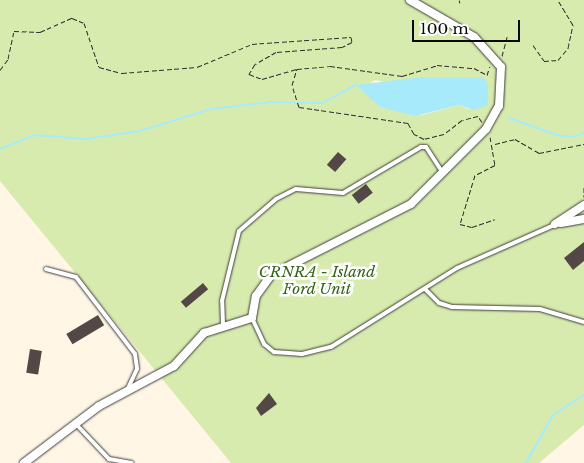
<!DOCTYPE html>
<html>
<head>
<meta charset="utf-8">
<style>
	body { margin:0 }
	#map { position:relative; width:584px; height:463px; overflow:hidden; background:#fff6e6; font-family:"Libre Baskerville",serif }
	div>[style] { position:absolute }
	.green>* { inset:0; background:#d8ebae }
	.water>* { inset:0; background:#a7eafb }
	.stream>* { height:2px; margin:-1px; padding:0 1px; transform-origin:1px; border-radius:1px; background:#a7eafb }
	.building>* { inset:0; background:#534845; transform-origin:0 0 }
	.path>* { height:1px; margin-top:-0.5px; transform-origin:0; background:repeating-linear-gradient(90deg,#2c2c2c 0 5px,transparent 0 7.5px) }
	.roads { filter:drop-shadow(0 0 1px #3d3d3d) drop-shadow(0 0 1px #3d3d3d) }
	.lane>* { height:4px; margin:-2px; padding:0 2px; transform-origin:2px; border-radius:2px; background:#fff }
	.street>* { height:8px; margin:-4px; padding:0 4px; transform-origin:4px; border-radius:4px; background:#fff }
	span { translate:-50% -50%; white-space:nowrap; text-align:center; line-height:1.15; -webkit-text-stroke:5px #fff; paint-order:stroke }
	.park-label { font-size:15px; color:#346417; font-style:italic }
	.scale { position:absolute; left:412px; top:20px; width:108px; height:22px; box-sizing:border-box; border:2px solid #0a0a0a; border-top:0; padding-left:6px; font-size:15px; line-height:18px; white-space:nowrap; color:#0a0a0a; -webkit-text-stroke:4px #fff; paint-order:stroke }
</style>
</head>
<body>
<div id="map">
	<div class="green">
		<div style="clip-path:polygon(evenodd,0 0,584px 0,584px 425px,539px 463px,231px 463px,0 181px,0 0,422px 77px,468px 80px,483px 77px,469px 109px,459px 105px,422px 115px,380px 107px,363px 88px,375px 80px,393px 84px,422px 77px)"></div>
	</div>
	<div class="water">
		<div style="clip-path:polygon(422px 77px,483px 77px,488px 85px,488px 105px,474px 110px,459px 105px,415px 116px,380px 107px,356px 85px)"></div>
	</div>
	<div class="stream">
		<div style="left:509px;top:118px;width:51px;rotate:19.5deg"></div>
		<div style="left:557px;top:135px;width:18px;rotate:6deg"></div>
		<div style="left:575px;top:137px;width:10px;rotate:-29deg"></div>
		<div style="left:0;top:149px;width:37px;rotate:-22deg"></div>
		<div style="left:34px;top:135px;width:51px;rotate:4.5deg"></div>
		<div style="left:85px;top:139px;width:56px;rotate:-8.3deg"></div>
		<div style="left:140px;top:131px;width:74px;rotate:-17.2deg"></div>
		<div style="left:211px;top:109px;width:60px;rotate:-6.7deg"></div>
		<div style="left:271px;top:102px;width:52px;rotate:1.1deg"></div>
		<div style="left:323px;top:103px;width:38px;rotate:-29deg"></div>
		<div style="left:526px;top:463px;width:55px;rotate:-60.6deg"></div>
		<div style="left:553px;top:415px;width:37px;rotate:-33deg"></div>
	</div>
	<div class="building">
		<div style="left:338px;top:152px;width:11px;height:17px;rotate:41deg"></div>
		<div style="left:366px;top:184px;width:11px;height:18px;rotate:52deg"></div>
		<div style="clip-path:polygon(584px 242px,584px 261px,573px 270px,564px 258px)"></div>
		<div style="left:203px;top:283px;width:8px;height:29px;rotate:50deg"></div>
		<div style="left:98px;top:315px;width:12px;height:37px;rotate:59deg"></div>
		<div style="left:30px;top:349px;width:12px;height:24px;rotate:9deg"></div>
		<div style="clip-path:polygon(269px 393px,277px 404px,261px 416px,256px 408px)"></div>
	</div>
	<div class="path">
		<div style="left:459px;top:0;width:3px;rotate:72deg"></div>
		<div style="left:533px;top:45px;width:19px;rotate:55deg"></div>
		<div style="left:544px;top:61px;width:14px;rotate:-4deg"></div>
		<div style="left:558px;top:60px;width:16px;rotate:-50deg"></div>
		<div style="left:568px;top:48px;width:24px;rotate:-78deg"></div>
		<div style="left:573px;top:25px;width:29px;rotate:-121deg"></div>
		<div style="left:502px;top:56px;width:20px;rotate:-75deg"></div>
		<div style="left:0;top:70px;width:14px;rotate:-54deg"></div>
		<div style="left:8px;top:59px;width:29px;rotate:-78deg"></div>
		<div style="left:14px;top:31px;width:26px;rotate:2deg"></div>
		<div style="left:40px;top:32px;width:35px;rotate:-24deg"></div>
		<div style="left:72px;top:18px;width:13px;rotate:23deg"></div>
		<div style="left:84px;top:23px;width:46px;rotate:71.2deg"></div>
		<div style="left:99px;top:67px;width:24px;rotate:15deg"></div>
		<div style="left:122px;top:73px;width:75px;rotate:-4.6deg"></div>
		<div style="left:197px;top:67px;width:60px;rotate:-22.7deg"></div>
		<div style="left:252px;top:44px;width:99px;rotate:-4deg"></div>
		<div style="left:351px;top:37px;width:5px;rotate:79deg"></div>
		<div style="left:352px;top:42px;width:11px;rotate:153deg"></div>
		<div style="left:342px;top:47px;width:66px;rotate:175.7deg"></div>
		<div style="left:276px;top:52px;width:24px;rotate:150deg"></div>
		<div style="left:255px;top:64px;width:12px;rotate:121deg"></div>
		<div style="left:249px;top:74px;width:14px;rotate:21deg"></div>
		<div style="left:262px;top:79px;width:36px;rotate:-16deg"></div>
		<div style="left:482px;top:122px;width:7px;rotate:-124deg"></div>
		<div style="left:478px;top:116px;width:16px;rotate:166deg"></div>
		<div style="left:462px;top:120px;width:23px;rotate:142deg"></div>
		<div style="left:444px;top:134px;width:21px;rotate:166deg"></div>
		<div style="left:424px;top:139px;width:11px;rotate:-153deg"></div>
		<div style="left:414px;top:134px;width:13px;rotate:-119deg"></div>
		<div style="left:408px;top:123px;width:110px;rotate:-171.6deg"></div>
		<div style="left:299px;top:107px;width:23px;rotate:-108deg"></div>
		<div style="left:292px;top:85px;width:17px;rotate:-73deg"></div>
		<div style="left:297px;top:69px;width:33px;rotate:-5deg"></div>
		<div style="left:330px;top:66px;width:73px;rotate:7.9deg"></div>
		<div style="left:402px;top:76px;width:37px;rotate:-17deg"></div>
		<div style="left:437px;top:65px;width:37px;rotate:5deg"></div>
		<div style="left:474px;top:68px;width:15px;rotate:28deg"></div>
		<div style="left:487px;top:75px;width:9px;rotate:-72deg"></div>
		<div style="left:490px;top:137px;width:28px;rotate:80deg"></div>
		<div style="left:495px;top:165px;width:22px;rotate:153deg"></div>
		<div style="left:475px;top:175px;width:51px;rotate:107deg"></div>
		<div style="left:460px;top:224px;width:12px;rotate:14deg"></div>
		<div style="left:472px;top:227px;width:24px;rotate:-19deg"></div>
		<div style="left:495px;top:144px;width:21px;rotate:-14deg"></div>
		<div style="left:515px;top:139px;width:28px;rotate:30deg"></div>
		<div style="left:539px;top:153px;width:46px;rotate:-11.3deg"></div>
		<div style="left:584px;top:187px;width:10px;rotate:90deg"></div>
	</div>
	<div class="roads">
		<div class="lane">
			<div style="left:46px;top:269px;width:31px;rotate:15deg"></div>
			<div style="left:76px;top:277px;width:97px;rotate:52.5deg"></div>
			<div style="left:135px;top:354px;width:15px;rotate:82deg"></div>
			<div style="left:137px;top:369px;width:23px;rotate:115deg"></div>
			<div style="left:425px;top:289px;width:20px;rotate:45deg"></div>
			<div style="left:439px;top:303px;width:14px;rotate:17deg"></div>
			<div style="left:452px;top:307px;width:88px;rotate:1.3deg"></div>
			<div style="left:540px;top:309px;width:46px;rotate:16.5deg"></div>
			<div style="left:252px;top:318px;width:29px;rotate:65deg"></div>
			<div style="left:264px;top:344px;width:13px;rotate:39deg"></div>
			<div style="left:274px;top:352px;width:28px;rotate:4deg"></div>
			<div style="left:302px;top:354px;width:30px;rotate:-14deg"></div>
			<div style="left:331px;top:347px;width:149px;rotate:-32.1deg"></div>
			<div style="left:457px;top:268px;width:106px;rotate:-23.9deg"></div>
			<div style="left:223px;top:324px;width:23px;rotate:-92deg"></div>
			<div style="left:222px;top:301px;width:72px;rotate:-76.3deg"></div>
			<div style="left:239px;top:231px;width:49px;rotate:-40.9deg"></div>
			<div style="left:276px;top:199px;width:22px;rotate:-27deg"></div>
			<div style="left:296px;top:189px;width:47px;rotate:4.9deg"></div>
			<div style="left:343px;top:193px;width:91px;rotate:-30.5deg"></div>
			<div style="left:421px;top:147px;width:5px"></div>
			<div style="left:426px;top:147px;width:31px;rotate:57deg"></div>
			<div style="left:75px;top:423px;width:50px;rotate:46.6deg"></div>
			<div style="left:109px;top:459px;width:23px;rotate:10deg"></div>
		</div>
		<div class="street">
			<div style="left:561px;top:223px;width:23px;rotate:-10deg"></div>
			<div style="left:555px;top:224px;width:35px;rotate:-33deg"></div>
			<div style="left:24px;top:463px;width:94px;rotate:-37.2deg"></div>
			<div style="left:99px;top:406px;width:85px;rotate:-28.1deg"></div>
			<div style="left:174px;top:366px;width:45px;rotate:-47.7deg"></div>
			<div style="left:204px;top:333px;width:50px;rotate:-17.4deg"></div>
			<div style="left:252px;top:318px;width:22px;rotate:-80deg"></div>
			<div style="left:256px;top:296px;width:26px;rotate:-54deg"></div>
			<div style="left:271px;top:275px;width:157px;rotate:-26.9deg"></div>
			<div style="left:411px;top:204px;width:106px;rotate:-45deg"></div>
			<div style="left:486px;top:129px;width:26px;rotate:-61deg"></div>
			<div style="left:499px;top:106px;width:39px;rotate:-87deg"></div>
			<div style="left:501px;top:67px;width:40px;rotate:-132deg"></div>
			<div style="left:474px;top:37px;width:74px;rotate:-150deg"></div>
		</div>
	</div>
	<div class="park-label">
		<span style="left:317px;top:280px">CRNRA - Island<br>Ford Unit</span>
	</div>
	<div class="scale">100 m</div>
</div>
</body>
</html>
